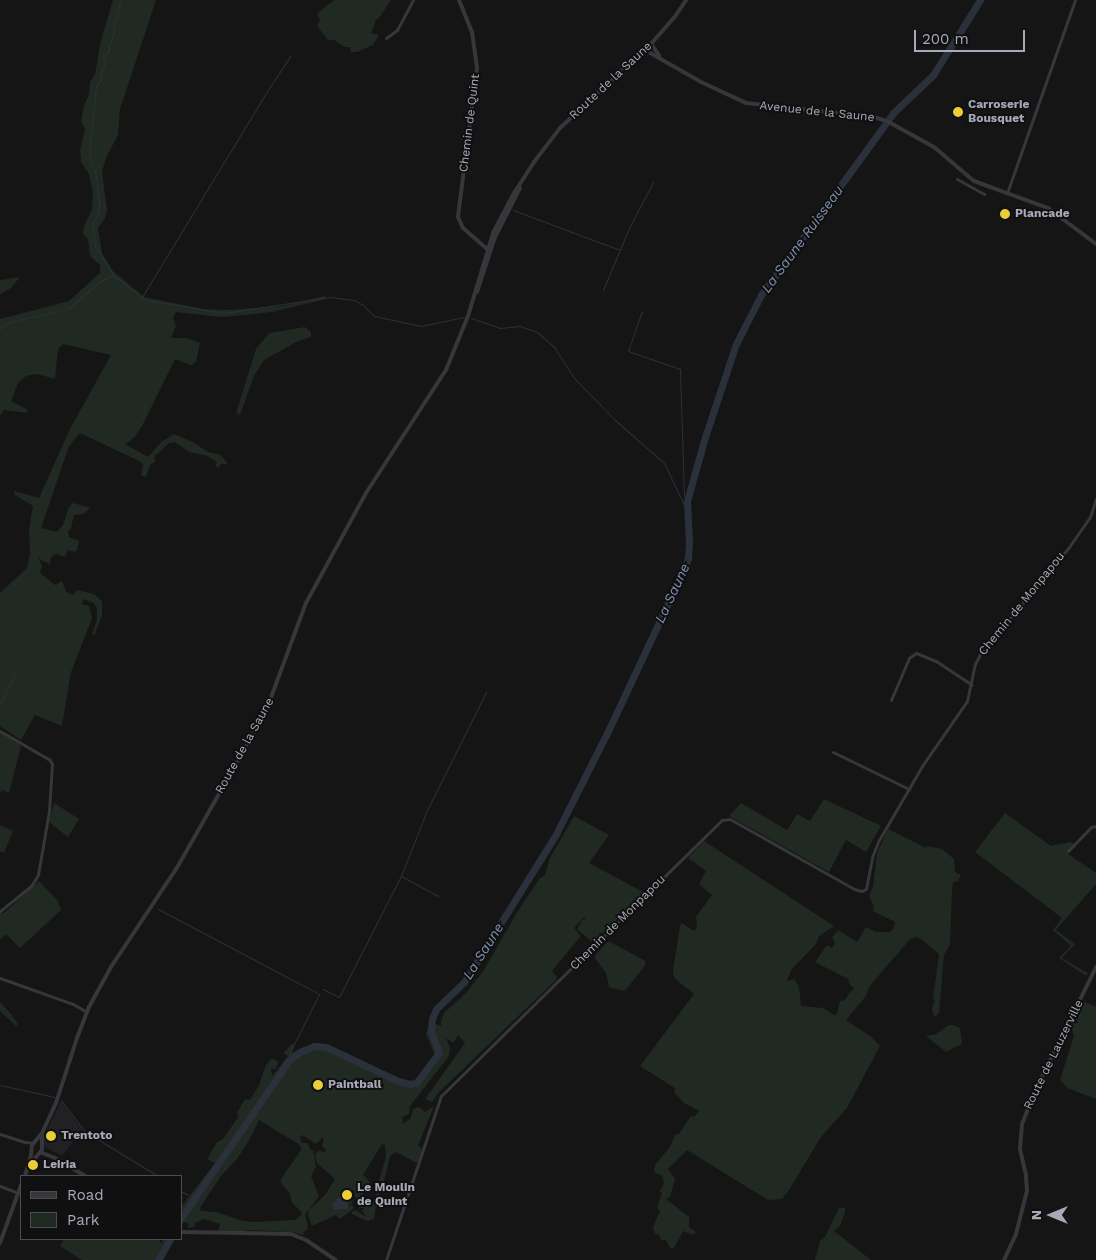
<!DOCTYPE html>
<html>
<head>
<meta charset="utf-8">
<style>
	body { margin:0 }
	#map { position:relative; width:1096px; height:1260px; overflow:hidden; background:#151516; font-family:"Work Sans",sans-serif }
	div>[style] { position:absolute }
	.built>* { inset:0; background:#212123 }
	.green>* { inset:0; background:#212923 }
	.water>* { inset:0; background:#2b313a }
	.stream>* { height:1px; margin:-0.5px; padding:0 0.5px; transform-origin:0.5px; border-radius:0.5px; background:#2b313a }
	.river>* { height:7px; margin:-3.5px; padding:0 3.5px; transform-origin:3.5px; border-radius:3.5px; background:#2b313a }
	.minor>* { height:3px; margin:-1.5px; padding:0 1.5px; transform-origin:1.5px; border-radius:1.5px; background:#36363b }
	.tertiary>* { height:4px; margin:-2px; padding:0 2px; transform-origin:2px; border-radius:2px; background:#36363b }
	.dots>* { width:14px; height:14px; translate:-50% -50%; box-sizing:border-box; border:2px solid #101011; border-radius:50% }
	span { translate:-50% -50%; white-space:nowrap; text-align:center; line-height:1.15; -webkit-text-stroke:4px #101011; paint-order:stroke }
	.street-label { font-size:12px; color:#a7a9b6 }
	.poi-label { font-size:12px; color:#a7a9b6; font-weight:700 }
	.left { translate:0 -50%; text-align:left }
	.water-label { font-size:14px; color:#7f91b0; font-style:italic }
	.legend { position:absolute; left:20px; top:1175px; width:162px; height:65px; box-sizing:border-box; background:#101011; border:1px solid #4c4d53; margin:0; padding:6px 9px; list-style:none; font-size:15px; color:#a7a9b6 }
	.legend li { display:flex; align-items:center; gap:10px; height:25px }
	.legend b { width:25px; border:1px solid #4c4d53 }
	.north { position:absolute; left:1026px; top:1190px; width:50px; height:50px; -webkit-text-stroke:4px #101011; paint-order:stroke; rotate:270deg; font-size:14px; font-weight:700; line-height:20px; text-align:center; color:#a7a9b6 }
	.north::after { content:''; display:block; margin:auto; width:18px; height:22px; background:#a7a9b6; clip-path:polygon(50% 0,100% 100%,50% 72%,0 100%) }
	.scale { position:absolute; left:914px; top:30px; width:111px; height:22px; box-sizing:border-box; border:2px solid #a7a9b6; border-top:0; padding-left:6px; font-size:15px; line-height:18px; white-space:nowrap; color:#a7a9b6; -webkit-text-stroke:4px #101011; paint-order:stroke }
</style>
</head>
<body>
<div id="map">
	<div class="built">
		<div style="clip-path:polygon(61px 1101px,82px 1130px,62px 1156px,45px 1147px,43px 1138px)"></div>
	</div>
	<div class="green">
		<div style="clip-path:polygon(113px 0,156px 0,120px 109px,118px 135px,107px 156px,102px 171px,107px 211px,105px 218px,98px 228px,102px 253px,113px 271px,144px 297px,203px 309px,229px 310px,283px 306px,325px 296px,326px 299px,272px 312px,235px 316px,219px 317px,176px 312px,173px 318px,176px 326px,171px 338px,187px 338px,200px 343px,196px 362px,191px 365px,175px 359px,142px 426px,134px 438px,125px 444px,148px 457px,161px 442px,174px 434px,193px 442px,208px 452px,221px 455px,228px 464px,221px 464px,218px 468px,215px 466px,217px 462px,207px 456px,189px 452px,175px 442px,169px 443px,154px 457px,155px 462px,150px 465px,146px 477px,141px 475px,143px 465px,141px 462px,80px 433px,69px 446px,41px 528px,57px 532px,63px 525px,69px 507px,73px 503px,91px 508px,83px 514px,74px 515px,71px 528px,68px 531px,69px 537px,79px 541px,77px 550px,75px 552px,68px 550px,65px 557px,56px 554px,51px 557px,50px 564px,42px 561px,38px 556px,42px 566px,40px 573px,55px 585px,62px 581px,66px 592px,74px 595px,77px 590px,94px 594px,102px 601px,102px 615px,95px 634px,92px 636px,97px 619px,97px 608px,94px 603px,84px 599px,81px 604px,89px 606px,92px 618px,71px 672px,62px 726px,35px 715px,21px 740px,0 726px,0 593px,27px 568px,30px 554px,29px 530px,33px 506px,15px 495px,14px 491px,39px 498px,70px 429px,111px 355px,63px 344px,58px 349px,55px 379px,37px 374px,26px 376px,18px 383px,11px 401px,28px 410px,27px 413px,4px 410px,0 416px,0 319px,69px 301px,100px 273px,100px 265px,90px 256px,88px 239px,83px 234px,84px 226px,92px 210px,93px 193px,89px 174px,81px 162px,80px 150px,85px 129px,81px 122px,84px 105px,89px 95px,90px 82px,95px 75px,100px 44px)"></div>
		<div style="clip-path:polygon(334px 0,391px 0,379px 18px,376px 20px,371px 33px,379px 35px,373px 45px,357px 52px,351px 52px,350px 47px,345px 47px,334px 40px,328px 40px,317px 26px,320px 20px,317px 14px)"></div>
		<div style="clip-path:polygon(20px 277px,11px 288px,0 294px,0 280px)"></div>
		<div style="clip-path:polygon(305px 327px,311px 332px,311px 337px,298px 341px,264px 360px,254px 376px,240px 415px,236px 413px,256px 349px,269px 333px)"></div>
		<div style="clip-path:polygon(0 732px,21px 746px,9px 793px,2px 790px,0 794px)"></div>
		<div style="clip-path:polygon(824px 799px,881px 826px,866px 852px,846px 840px,829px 872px,729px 816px,741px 803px,787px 830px,797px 814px,810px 821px)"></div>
		<div style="clip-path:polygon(54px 803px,79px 819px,68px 837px,49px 822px)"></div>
		<div style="clip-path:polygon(1005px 813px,1051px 846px,1071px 842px,1076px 846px,1068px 854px,1096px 873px,1096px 884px,1056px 930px,1075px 944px,1062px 958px,1088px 973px,1086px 976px,1059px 958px,1071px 946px,1053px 930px,1062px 918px,975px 852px)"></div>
		<div style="clip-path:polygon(evenodd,574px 816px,609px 835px,589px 863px,645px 893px,602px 934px,599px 931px,600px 934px,596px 940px,591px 941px,577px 929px,582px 920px,586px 919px,584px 917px,574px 928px,581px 936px,552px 971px,557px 977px,556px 980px,438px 1093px,432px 1102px,425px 1099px,465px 1043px,458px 1035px,453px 1043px,446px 1038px,450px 1048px,449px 1056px,410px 1106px,409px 1114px,402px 1117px,403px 1124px,410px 1119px,413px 1109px,419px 1107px,425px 1112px,434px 1106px,418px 1146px,422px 1148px,421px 1156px,417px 1163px,396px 1152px,390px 1156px,384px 1181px,377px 1198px,374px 1219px,367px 1221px,352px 1214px,352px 1212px,355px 1210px,366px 1217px,362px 1210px,365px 1208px,359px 1208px,359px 1205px,361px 1201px,372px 1206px,379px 1189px,377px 1187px,386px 1157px,385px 1145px,382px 1144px,363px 1175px,370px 1182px,369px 1189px,363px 1193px,364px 1197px,362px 1199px,359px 1200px,355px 1197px,354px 1190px,346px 1190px,342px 1194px,344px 1196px,337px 1198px,332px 1208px,343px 1210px,350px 1206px,347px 1198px,353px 1201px,351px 1204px,354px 1207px,353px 1209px,340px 1219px,336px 1215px,312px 1226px,308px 1215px,309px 1210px,325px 1195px,335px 1179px,317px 1163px,315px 1154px,319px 1150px,324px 1153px,326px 1150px,322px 1146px,324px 1139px,322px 1138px,316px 1144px,302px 1135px,300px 1137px,302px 1143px,308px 1143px,310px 1149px,313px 1150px,316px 1167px,311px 1176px,319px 1196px,305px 1215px,308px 1225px,307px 1230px,303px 1232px,304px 1235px,292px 1232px,247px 1230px,243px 1232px,218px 1231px,220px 1224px,204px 1219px,195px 1223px,194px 1227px,187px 1228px,189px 1224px,184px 1222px,181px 1225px,181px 1207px,215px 1163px,207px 1159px,217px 1142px,223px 1139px,238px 1117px,237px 1113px,245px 1099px,250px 1100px,259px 1085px,266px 1065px,272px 1058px,279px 1062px,275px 1069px,271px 1069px,272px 1076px,288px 1056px,283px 1053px,293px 1043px,294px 1046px,292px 1053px,306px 1046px,329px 1046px,402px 1080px,413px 1082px,418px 1078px,432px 1059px,434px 1053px,426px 1034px,428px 1027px,435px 1024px,441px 1026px,441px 1021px,444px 1013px,467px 992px,484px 970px,516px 914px,539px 879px,545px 875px,550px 858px,574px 816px,259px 1120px,300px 1145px,301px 1150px,281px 1179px,281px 1183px,290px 1194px,292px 1203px,300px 1210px,302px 1215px,295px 1220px,255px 1222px,243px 1221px,216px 1212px,201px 1211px,200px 1208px,220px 1177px,237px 1159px,248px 1142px,259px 1120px)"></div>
		<div style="clip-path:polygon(0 825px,13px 831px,4px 853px,0 851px)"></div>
		<div style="clip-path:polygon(888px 829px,926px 848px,927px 846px,942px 849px,954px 859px,955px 872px,961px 875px,958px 881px,953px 882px,952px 890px,950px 944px,944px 955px,939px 1013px,936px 1016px,933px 1015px,932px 1008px,935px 1001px,933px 998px,939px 954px,921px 939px,916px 937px,910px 939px,869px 987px,866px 996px,846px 1020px,870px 1036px,880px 1046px,847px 1108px,821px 1137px,789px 1190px,782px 1199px,768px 1200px,687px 1150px,668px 1169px,675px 1179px,670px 1197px,666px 1199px,689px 1217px,689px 1227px,696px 1232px,693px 1235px,683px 1231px,674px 1248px,670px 1248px,666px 1240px,661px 1240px,659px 1235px,655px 1234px,653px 1227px,660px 1211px,657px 1207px,662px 1194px,659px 1190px,662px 1189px,664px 1182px,662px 1176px,654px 1172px,655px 1165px,670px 1147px,675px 1135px,679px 1134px,691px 1116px,694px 1117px,699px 1111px,684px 1103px,674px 1092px,675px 1088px,640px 1066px,694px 994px,674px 978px,673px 970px,680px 926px,682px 923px,694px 931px,697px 927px,696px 917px,712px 895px,699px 884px,706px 871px,688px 858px,704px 841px,834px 926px,819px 936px,816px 944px,791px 970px,787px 981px,794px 979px,799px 987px,801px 1006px,823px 1008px,834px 1015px,837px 1014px,840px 1001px,845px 1000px,850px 992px,854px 989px,848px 982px,850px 980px,815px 962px,827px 945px,832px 948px,835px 943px,832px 938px,838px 930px,857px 942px,866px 927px,876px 932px,890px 932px,894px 927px,895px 922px,873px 911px,874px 907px,869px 896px,873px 887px,877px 853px)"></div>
		<div style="clip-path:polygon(39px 881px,58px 901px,61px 910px,20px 948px,6px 934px,0 940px,0 913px,4px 913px)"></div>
		<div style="clip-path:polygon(608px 941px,644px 960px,646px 964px,625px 991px,609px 987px,606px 973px,594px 957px)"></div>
		<div style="clip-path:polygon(1083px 1001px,1096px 1007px,1096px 1099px,1067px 1088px,1060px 1080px,1074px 1036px,1071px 1026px)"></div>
		<div style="clip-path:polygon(0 1002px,11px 1014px,18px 1024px,16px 1026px,0 1011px)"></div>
		<div style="clip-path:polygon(949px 1025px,953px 1025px,960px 1028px,962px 1044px,946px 1052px,926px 1036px,936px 1034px)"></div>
		<div style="clip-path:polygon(839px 1208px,845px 1208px,845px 1212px,840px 1226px,834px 1231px,871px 1260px,815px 1260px,820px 1241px,825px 1237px)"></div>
		<div style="clip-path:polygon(64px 1239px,161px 1239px,159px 1242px,162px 1243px,162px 1239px,175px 1239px,162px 1260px,82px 1260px,60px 1246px)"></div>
	</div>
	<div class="water">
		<div style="clip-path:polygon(344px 1196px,349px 1203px,348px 1209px,333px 1210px,332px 1205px,337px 1198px)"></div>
	</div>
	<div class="stream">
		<div style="left:120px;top:0;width:16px;rotate:101deg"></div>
		<div style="left:117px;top:16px;width:8px;rotate:120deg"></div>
		<div style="left:113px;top:23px;width:9px;rotate:84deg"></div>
		<div style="left:114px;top:32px;width:14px;rotate:111deg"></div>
		<div style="left:109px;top:45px;width:6px;rotate:90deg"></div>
		<div style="left:109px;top:51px;width:8px;rotate:140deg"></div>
		<div style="left:103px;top:56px;width:9px;rotate:77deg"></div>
		<div style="left:105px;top:65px;width:9px;rotate:122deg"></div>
		<div style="left:100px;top:73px;width:5px;rotate:68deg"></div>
		<div style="left:102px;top:78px;width:11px;rotate:124deg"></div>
		<div style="left:96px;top:87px;width:67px;rotate:96deg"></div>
		<div style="left:89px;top:154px;width:22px;rotate:72deg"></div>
		<div style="left:96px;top:175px;width:23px;rotate:83deg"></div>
		<div style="left:99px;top:198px;width:15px;rotate:90deg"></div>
		<div style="left:99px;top:213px;width:13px;rotate:122deg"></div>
		<div style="left:92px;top:224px;width:22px;rotate:82deg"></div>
		<div style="left:95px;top:246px;width:34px;rotate:58deg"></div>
		<div style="left:113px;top:275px;width:41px;rotate:37.1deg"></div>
		<div style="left:146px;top:300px;width:79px;rotate:9.5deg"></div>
		<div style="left:224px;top:313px;width:107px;rotate:-8.6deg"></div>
		<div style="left:330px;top:297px;width:24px;rotate:7deg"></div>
		<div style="left:354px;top:300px;width:10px;rotate:29deg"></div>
		<div style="left:363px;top:305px;width:16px;rotate:45deg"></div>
		<div style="left:374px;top:316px;width:48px;rotate:12deg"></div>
		<div style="left:421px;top:326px;width:44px;rotate:-11.8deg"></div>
		<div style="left:513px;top:210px;width:114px;rotate:20.5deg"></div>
		<div style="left:603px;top:290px;width:67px;rotate:-67.2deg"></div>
		<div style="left:629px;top:228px;width:52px;rotate:-62.4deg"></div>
		<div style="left:142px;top:297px;width:239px;rotate:-58.7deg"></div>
		<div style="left:266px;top:93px;width:45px;rotate:-56.7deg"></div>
		<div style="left:642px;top:311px;width:42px;rotate:109.3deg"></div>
		<div style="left:628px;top:351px;width:55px;rotate:19.1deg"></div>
		<div style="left:680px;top:369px;width:127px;rotate:88.2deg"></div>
		<div style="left:471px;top:318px;width:31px;rotate:19deg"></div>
		<div style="left:500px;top:328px;width:20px;rotate:-6deg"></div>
		<div style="left:520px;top:326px;width:18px;rotate:19deg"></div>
		<div style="left:537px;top:332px;width:23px;rotate:41deg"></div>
		<div style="left:554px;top:347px;width:37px;rotate:57deg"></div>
		<div style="left:574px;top:378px;width:59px;rotate:45.7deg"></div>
		<div style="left:615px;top:420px;width:65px;rotate:41.3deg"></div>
		<div style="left:664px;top:463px;width:55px;rotate:64.4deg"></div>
		<div style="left:0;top:329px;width:11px;rotate:-38deg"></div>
		<div style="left:9px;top:322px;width:60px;rotate:-12.4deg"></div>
		<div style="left:68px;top:309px;width:41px;rotate:-41.1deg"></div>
		<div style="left:99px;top:282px;width:16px;rotate:-27deg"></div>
		<div style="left:686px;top:499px;width:2px;rotate:63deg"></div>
		<div style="left:0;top:704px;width:35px;rotate:-63deg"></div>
		<div style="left:401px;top:876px;width:42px;rotate:28.4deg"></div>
		<div style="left:158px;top:909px;width:182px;rotate:27.8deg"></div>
		<div style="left:323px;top:989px;width:18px;rotate:27deg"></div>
		<div style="left:339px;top:997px;width:136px;rotate:-62.9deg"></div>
		<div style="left:401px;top:876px;width:71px;rotate:-68.5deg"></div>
		<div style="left:427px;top:810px;width:132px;rotate:-63.4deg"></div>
		<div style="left:290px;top:1052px;width:65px;rotate:-63.4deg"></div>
		<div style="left:290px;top:1055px;width:4px;rotate:90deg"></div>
		<div style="left:0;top:1085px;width:56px;rotate:12.3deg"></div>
		<div style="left:61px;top:1100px;width:39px;rotate:53deg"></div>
		<div style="left:84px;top:1131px;width:87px;rotate:31.3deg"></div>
		<div style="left:181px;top:1191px;width:8px;rotate:30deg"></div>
		<div style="left:191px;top:1197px;width:2px;rotate:27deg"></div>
	</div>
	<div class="river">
		<div style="left:181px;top:1218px;width:191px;rotate:-55.6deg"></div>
		<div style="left:289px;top:1060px;width:14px;rotate:-36deg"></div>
		<div style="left:300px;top:1052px;width:15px;rotate:-23deg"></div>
		<div style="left:314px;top:1046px;width:12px;rotate:5deg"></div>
		<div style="left:326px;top:1047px;width:80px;rotate:25.3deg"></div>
		<div style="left:398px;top:1081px;width:12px;rotate:14deg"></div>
		<div style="left:410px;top:1084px;width:6px;rotate:-9deg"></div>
		<div style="left:416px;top:1083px;width:38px;rotate:-53deg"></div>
		<div style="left:439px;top:1053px;width:23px;rotate:-110deg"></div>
		<div style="left:431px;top:1031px;width:12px;rotate:-85deg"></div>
		<div style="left:432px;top:1019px;width:11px;rotate:-68deg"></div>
		<div style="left:436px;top:1009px;width:39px;rotate:-44deg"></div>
		<div style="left:464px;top:982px;width:174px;rotate:-58.1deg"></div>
		<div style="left:556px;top:834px;width:118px;rotate:-63.2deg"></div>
		<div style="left:609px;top:729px;width:177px;rotate:-64.9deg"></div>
		<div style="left:684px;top:569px;width:12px;rotate:-70deg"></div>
		<div style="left:688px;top:558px;width:15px;rotate:-86deg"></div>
		<div style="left:689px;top:543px;width:42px;rotate:-92.7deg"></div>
		<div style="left:687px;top:501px;width:66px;rotate:-74.3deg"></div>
		<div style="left:705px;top:437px;width:98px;rotate:-71.6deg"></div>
		<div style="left:736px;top:344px;width:55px;rotate:-63deg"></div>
		<div style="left:761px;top:295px;width:225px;rotate:-54deg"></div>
		<div style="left:893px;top:113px;width:55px;rotate:-43.5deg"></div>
		<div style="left:933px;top:75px;width:89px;rotate:-57.9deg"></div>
		<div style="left:158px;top:1260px;width:24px;rotate:-60deg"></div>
	</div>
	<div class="minor">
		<div style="left:386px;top:38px;width:14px;rotate:-36deg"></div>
		<div style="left:397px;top:30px;width:34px;rotate:-62deg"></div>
		<div style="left:957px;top:179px;width:31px;rotate:29deg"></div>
		<div style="left:1007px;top:193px;width:205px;rotate:-70.6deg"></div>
		<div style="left:891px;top:700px;width:46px;rotate:-66.8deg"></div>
		<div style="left:909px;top:658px;width:9px;rotate:-36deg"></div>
		<div style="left:916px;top:653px;width:22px;rotate:22deg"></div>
		<div style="left:936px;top:661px;width:43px;rotate:33.7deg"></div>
		<div style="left:0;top:731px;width:58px;rotate:30.1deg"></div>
		<div style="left:50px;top:760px;width:4px;rotate:63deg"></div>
		<div style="left:52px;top:764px;width:47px;rotate:93.7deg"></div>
		<div style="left:49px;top:811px;width:65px;rotate:99.8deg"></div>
		<div style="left:38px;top:875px;width:13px;rotate:122deg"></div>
		<div style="left:31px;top:886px;width:40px;rotate:141deg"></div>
		<div style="left:833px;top:752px;width:85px;rotate:26deg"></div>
		<div style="left:1068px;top:851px;width:33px;rotate:-46deg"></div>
		<div style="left:1091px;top:827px;width:5px;rotate:-11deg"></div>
		<div style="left:0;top:978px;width:77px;rotate:19.6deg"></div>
		<div style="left:73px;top:1004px;width:16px;rotate:30deg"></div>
		<div style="left:0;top:1134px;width:26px;rotate:18deg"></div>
		<div style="left:25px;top:1142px;width:9px;rotate:6deg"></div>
		<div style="left:0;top:1186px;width:19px;rotate:21deg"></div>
		<div style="left:386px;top:1260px;width:173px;rotate:-71.5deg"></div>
		<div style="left:441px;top:1096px;width:394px;rotate:-44.5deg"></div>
		<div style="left:722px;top:820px;width:8px;rotate:-7deg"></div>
		<div style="left:730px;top:819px;width:142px;rotate:29.4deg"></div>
		<div style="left:854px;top:889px;width:8px;rotate:14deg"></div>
		<div style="left:862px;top:891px;width:4px;rotate:-27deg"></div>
		<div style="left:866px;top:889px;width:33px;rotate:-79deg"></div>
		<div style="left:872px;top:857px;width:18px;rotate:-68deg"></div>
		<div style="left:879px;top:840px;width:86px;rotate:-59.8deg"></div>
		<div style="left:922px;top:766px;width:79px;rotate:-55.3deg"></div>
		<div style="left:967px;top:701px;width:38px;rotate:-78deg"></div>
		<div style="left:975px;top:664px;width:11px;rotate:-63deg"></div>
		<div style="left:980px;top:654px;width:139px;rotate:-50.2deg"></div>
		<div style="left:1069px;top:547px;width:37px;rotate:-55deg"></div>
		<div style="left:1090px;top:517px;width:19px;rotate:-72deg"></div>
	</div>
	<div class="tertiary">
		<div style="left:459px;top:0;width:35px;rotate:68deg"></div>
		<div style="left:472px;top:32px;width:36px;rotate:82deg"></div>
		<div style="left:477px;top:68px;width:150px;rotate:97.3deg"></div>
		<div style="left:458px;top:217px;width:12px;rotate:66deg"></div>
		<div style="left:463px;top:228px;width:32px;rotate:41deg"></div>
		<div style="left:651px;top:44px;width:14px;rotate:54deg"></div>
		<div style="left:645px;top:50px;width:64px;rotate:29.7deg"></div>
		<div style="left:701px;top:82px;width:50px;rotate:25deg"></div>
		<div style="left:746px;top:103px;width:128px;rotate:6.3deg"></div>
		<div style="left:873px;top:117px;width:15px;rotate:16deg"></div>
		<div style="left:887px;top:121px;width:54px;rotate:29deg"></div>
		<div style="left:934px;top:147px;width:52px;rotate:40.4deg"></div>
		<div style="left:974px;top:181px;width:79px;rotate:20deg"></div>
		<div style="left:1048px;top:208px;width:60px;rotate:36.9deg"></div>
		<div style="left:534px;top:162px;width:43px;rotate:-52.6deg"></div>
		<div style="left:560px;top:128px;width:124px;rotate:-42.7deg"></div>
		<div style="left:651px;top:44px;width:35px;rotate:-49deg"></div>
		<div style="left:674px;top:18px;width:22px;rotate:-56deg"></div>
		<div style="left:477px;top:292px;width:58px;rotate:-71.9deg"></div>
		<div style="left:495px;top:237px;width:55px;rotate:-63deg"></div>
		<div style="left:40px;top:1152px;width:18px;rotate:22deg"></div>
		<div style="left:57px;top:1159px;width:33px;rotate:31deg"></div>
		<div style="left:31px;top:1163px;width:17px;rotate:-50deg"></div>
		<div style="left:42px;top:1150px;width:16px;rotate:-90deg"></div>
		<div style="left:25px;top:1176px;width:22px;rotate:-74deg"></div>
		<div style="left:31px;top:1155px;width:10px;rotate:-84deg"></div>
		<div style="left:32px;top:1145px;width:16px;rotate:-50deg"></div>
		<div style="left:42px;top:1133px;width:33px;rotate:-65deg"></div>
		<div style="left:56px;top:1103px;width:68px;rotate:-72.1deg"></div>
		<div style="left:77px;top:1038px;width:33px;rotate:-69deg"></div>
		<div style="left:89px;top:1007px;width:46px;rotate:-61.2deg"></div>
		<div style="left:111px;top:967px;width:121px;rotate:-56.4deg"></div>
		<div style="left:178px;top:866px;width:178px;rotate:-60.4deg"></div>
		<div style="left:266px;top:711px;width:115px;rotate:-69.7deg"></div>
		<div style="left:306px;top:603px;width:125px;rotate:-61.4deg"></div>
		<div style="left:366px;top:493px;width:147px;rotate:-57deg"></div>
		<div style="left:446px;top:370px;width:58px;rotate:-67.8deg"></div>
		<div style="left:468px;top:316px;width:87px;rotate:-73.2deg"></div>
		<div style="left:493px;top:233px;width:45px;rotate:-62.3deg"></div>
		<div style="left:514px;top:193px;width:38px;rotate:-57deg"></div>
		<div style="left:181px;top:1232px;width:110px;rotate:1deg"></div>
		<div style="left:291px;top:1234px;width:16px;rotate:22deg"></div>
		<div style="left:306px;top:1240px;width:36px;rotate:34deg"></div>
		<div style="left:0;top:1243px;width:62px;rotate:-70.1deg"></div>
		<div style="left:1004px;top:1260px;width:29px;rotate:-65deg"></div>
		<div style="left:1016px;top:1234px;width:44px;rotate:-75.7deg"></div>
		<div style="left:1027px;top:1191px;width:16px;rotate:-94deg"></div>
		<div style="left:1026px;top:1175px;width:28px;rotate:-103deg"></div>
		<div style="left:1020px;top:1148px;width:24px;rotate:-85deg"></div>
		<div style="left:1022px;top:1124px;width:40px;rotate:-68deg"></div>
		<div style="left:1037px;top:1087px;width:134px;rotate:-63.8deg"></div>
	</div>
	<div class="dots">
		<div style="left:958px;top:112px;background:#eacd39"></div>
		<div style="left:1005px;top:214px;background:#eacd39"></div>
		<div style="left:318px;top:1085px;background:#eacd39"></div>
		<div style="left:51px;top:1136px;background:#eacd39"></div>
		<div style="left:33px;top:1165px;background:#eacd39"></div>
		<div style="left:347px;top:1195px;background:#eacd39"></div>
	</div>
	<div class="street-label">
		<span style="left:611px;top:81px;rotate:-43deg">Route de la Saune</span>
		<span style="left:817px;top:112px;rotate:6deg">Avenue de la Saune</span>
		<span style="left:470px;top:123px;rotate:-83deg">Chemin de Quint</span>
		<span style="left:1022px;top:604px;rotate:-51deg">Chemin de Monpapou</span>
		<span style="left:245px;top:746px;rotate:-61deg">Route de la Saune</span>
		<span style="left:618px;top:923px;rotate:-45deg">Chemin de Monpapou</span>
		<span style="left:1054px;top:1055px;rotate:-64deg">Route de Lauzerville</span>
	</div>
	<div class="poi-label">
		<span class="left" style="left:968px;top:112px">Carroserie<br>Bousquet</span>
		<span class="left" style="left:1015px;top:214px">Plancade</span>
		<span class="left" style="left:328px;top:1085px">Paintball</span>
		<span class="left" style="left:61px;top:1136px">Trentoto</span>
		<span class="left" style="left:43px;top:1165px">Leiria</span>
		<span class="left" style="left:357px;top:1195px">Le Moulin<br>de Quint</span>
	</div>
	<div class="water-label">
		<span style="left:802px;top:239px;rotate:-54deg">La Saune Ruisseau</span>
		<span style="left:672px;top:593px;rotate:-65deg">La Saune</span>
		<span style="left:483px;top:951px;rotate:-58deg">La Saune</span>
	</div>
	<ul class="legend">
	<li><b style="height:6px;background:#36363b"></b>Road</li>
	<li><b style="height:14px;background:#212923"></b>Park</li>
	</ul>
	<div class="north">N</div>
	<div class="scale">200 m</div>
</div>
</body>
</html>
